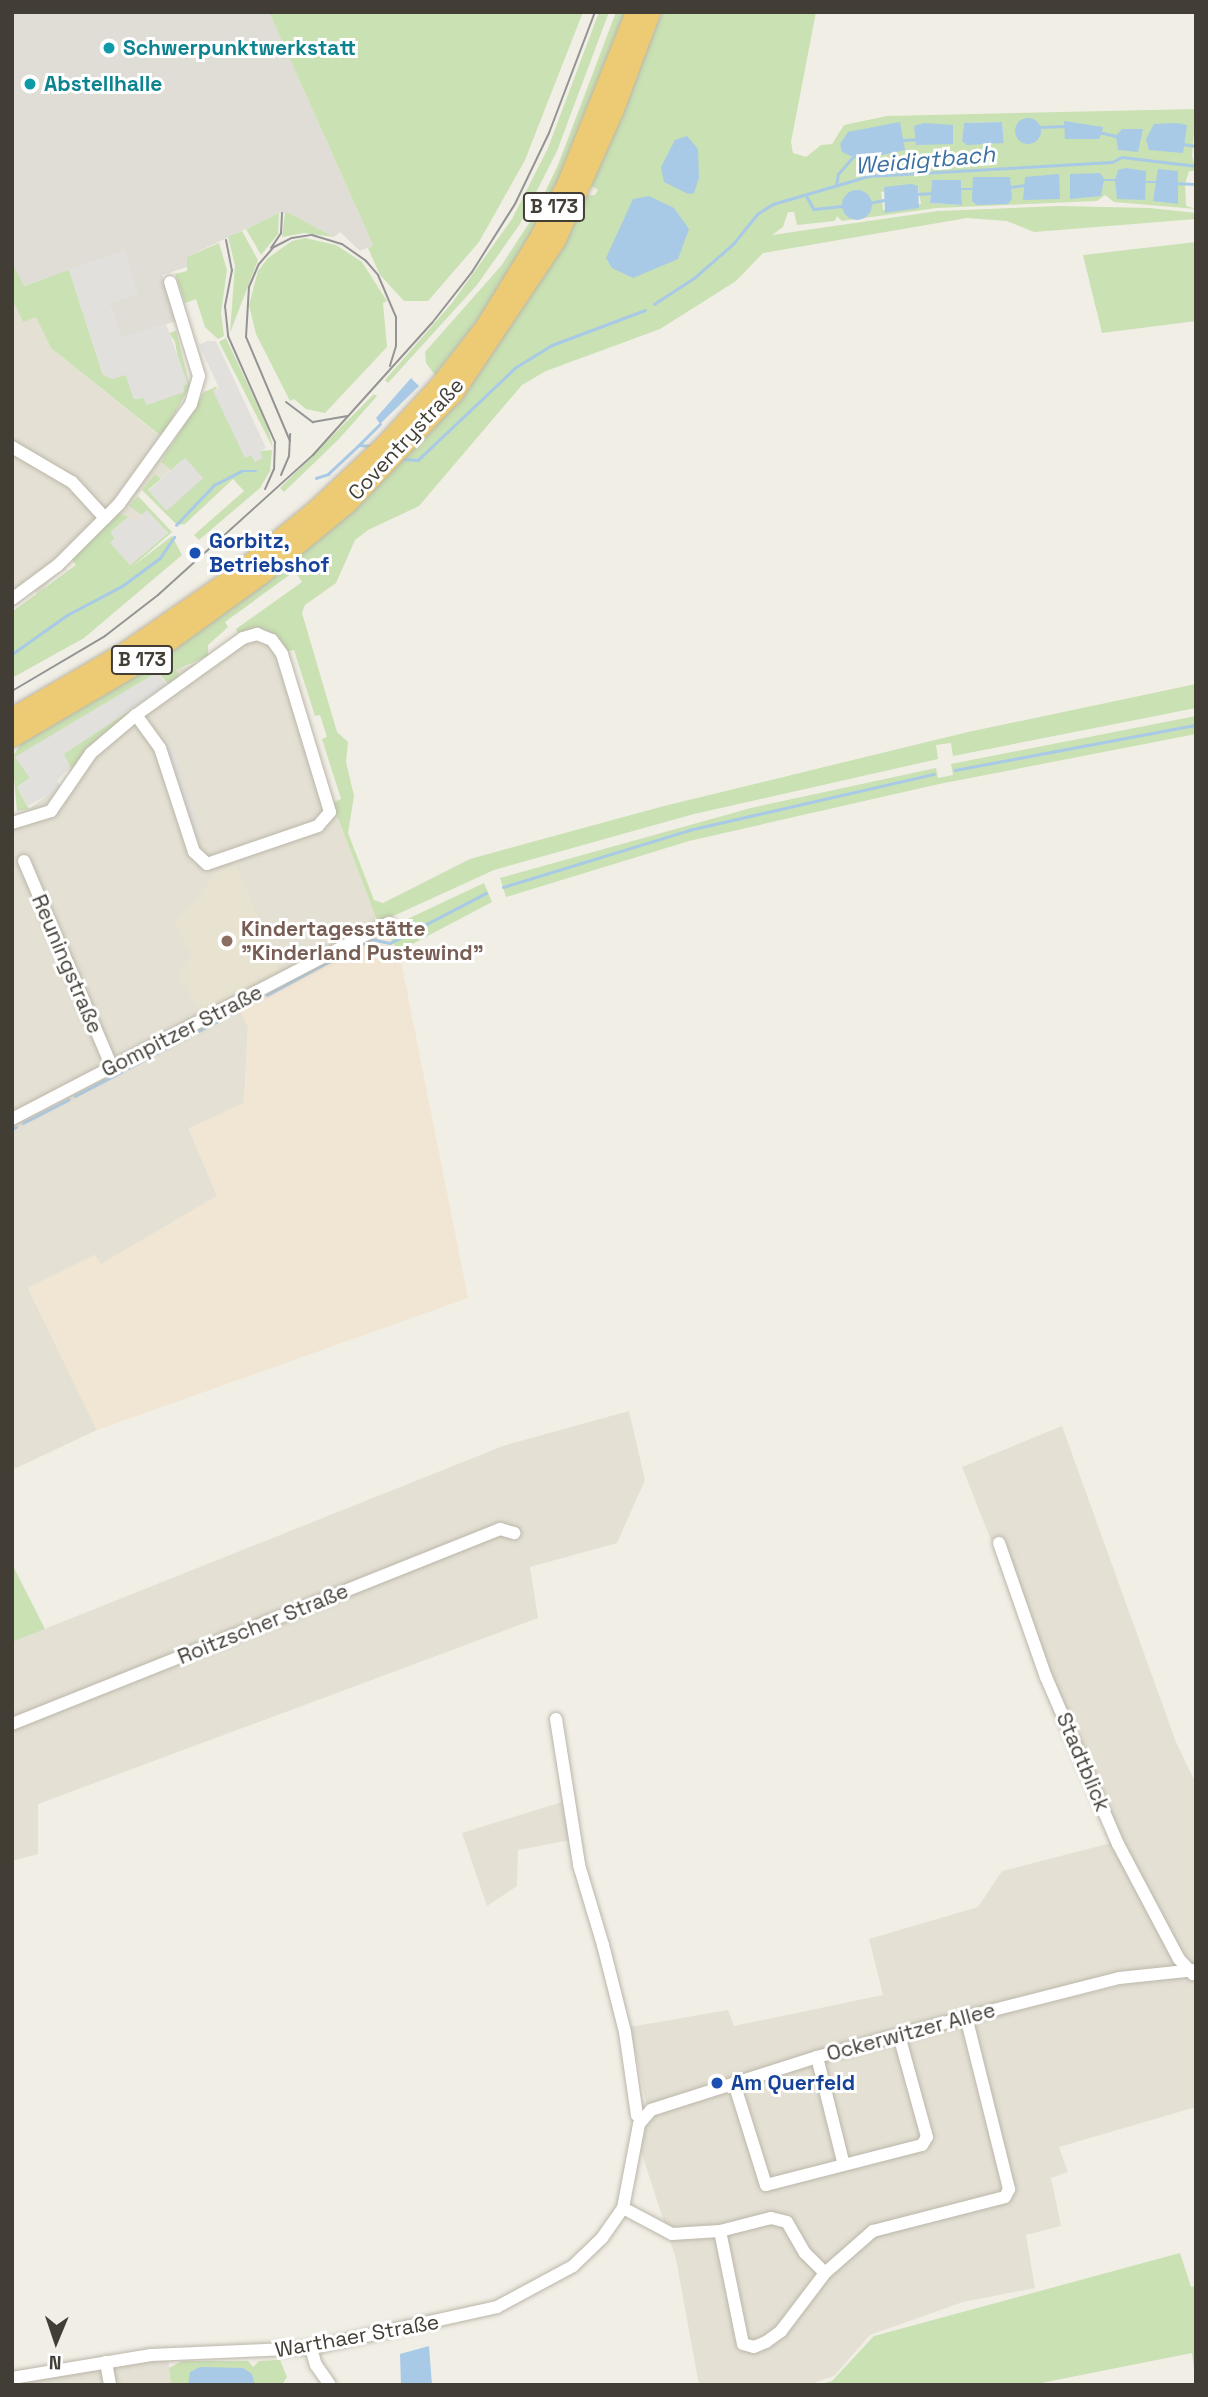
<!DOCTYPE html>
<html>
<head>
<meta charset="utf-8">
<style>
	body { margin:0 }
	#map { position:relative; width:1208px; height:2397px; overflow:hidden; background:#f1eee6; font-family:"Space Grotesk",sans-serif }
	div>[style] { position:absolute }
	.residential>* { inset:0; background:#e4e0d4 }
	.commercial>* { inset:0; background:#f1e6d3 }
	.industrial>* { inset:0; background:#e0ddd7 }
	.education>* { inset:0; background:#e8e3d1 }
	.green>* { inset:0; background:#c9e1b3 }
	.parking>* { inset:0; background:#e2e0dd; transform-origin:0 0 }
	.water>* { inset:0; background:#a8cae7 }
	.round { border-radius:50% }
	.stream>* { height:2.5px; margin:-1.25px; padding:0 1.25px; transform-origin:1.25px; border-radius:1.25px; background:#a8cae7 }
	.roads { filter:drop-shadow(0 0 2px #bbb6a9) drop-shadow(0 0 2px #bbb6a9) }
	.minor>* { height:12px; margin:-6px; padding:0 6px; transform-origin:6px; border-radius:6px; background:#fff }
	.highway>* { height:19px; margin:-9.5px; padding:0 9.5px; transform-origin:9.5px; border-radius:9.5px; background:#edcb74 }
	.tram>* { height:2px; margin:-1px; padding:0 1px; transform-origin:1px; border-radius:1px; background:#949494 }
	.dots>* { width:19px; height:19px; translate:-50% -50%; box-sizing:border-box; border:4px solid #fff; border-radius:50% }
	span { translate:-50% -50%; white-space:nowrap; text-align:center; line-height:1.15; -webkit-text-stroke:6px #fff; paint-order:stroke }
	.shield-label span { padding:2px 5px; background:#fff; border:2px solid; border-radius:5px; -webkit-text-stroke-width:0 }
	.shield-label { font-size:19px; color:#423e36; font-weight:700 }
	.culture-label { font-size:21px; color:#0d838f; font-weight:700 }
	.left { translate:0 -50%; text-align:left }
	.street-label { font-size:21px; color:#423e36 }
	.transit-label { font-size:21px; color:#164399; font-weight:700 }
	.education-label { font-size:21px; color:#785e54; font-weight:700 }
	.water-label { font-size:23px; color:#3c71a2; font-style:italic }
	.frame { position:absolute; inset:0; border:14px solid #423e36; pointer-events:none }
	.north { position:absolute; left:21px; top:2306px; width:70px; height:70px; -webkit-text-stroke:5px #fff; paint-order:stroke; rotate:182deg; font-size:19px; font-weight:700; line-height:28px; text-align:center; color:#423e36 }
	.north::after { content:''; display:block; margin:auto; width:24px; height:32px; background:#423e36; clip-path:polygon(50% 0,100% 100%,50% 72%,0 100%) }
</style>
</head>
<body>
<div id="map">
	<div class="residential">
		<div style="clip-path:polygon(12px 299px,23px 322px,36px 316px,51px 348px,172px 446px,161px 462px,171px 470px,161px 479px,155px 474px,129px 506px,142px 515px,133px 523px,117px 513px,64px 567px,67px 571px,61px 569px,38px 595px,35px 590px,12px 605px)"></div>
		<div style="clip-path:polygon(262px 629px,277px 638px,286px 652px,335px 810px,378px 923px,248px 1027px,244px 1103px,189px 1129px,217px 1196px,100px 1265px,95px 1255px,28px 1288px,97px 1430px,12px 1470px,12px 815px,29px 809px,70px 777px,70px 767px,76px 767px,100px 737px,179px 677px,175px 670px,200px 662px,244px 631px)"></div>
		<div style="clip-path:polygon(629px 1411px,645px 1480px,617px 1543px,530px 1567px,538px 1618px,38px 1804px,38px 1854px,12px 1861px,12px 1642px,503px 1446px)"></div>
		<div style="clip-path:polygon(1062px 1426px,1176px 1742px,1196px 1784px,1196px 1963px,1143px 1970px,859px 2049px,1168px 1974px,1186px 1975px,1196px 1981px,1196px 2107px,1059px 2147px,1068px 2172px,1051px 2178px,1061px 2226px,1026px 2235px,1035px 2288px,963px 2302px,870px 2335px,834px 2376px,808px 2385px,699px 2385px,676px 2259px,639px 2145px,647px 2107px,630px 2027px,728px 2010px,734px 2026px,883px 1995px,869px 1939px,978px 1907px,1002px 1871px,1111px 1843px,962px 1467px)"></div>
		<div style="clip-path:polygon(562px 1802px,570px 1840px,518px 1850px,517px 1886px,487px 1906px,462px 1833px)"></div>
		<div style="clip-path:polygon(167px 2349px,171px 2385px,12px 2385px,12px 2371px)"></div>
	</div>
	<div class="commercial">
		<div style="clip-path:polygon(384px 930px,399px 951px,468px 1298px,97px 1430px,28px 1288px,95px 1255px,101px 1264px,217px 1196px,189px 1128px,244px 1103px,248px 1027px,238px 1007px)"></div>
	</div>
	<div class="industrial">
		<div style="clip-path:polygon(12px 12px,269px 12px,373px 245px,360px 251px,340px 232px,334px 237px,289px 213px,279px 213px,187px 257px,190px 266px,162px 275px,176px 321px,121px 338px,109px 303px,137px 294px,125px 251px,23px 286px,12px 262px)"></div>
	</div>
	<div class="education">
		<div style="clip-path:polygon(236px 865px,280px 972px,201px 1015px,179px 975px,192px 953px,174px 926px,217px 872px)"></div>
	</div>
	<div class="green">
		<div style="clip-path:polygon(269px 12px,583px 12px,525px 160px,479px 242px,428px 301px,404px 301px,380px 275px,368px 248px,373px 245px)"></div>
		<div style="clip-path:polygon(599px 12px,609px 12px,557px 151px,520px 224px,477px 285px,388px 383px,385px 380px,452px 303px,512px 219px,548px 148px)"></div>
		<div style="clip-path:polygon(616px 12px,629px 12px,562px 180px,503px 288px,435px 375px,426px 363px,425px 352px,501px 266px,533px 217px,558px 165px)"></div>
		<div style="clip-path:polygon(evenodd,662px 12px,816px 12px,791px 142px,793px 153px,806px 157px,821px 145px,832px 144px,844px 125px,887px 116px,1196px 109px,1192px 156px,1196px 171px,1189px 171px,1185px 184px,1186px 206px,1196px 209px,1114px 202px,1105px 195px,1097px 201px,937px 208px,842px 221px,837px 216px,835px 221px,797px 225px,794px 212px,788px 212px,783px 227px,772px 235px,938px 211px,1060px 206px,1150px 208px,1196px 213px,1196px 219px,1034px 232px,1007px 221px,967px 218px,763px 253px,736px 281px,660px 329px,546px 371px,522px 385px,419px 506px,368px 530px,355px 540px,336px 583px,305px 605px,302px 613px,337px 732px,348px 742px,346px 762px,354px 796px,348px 833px,374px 900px,383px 903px,470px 859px,664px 806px,968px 732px,1196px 684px,1196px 708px,953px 756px,951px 743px,936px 745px,938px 759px,694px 814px,494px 870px,378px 923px,335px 810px,334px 802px,341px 799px,322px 739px,327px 737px,320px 715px,315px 716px,294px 650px,286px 652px,277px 638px,262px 629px,239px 635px,236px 629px,302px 582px,295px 571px,225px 622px,228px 627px,208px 645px,208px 656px,176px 670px,180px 677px,169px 685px,158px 672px,16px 757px,30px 778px,17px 787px,29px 809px,17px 811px,12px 757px,26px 737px,424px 433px,428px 435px,503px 336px,543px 273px,582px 196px,595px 195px,598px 190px,590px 185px,662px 12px,1002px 122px,1004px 143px,962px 141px,964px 123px,1002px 122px,662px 12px,932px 180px,961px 180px,962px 205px,930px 203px,932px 180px,662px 12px,918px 186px,921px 204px,883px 210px,881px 192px,918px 186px)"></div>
		<div style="clip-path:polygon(279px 213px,278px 234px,261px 255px,246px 229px)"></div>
		<div style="clip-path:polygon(285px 213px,289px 213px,334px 237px,304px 233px,282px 237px)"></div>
		<div style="clip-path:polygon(242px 231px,258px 260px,230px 333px,235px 265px,228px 237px)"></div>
		<div style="clip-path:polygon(305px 238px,336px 245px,362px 262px,387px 301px,383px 303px,387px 347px,325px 413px,306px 409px,294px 399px,290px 401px,256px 334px,249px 305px,258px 271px,268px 258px,292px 241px)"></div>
		<div style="clip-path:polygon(1196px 242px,1196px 321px,1102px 333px,1083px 255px)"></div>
		<div style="clip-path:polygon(219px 243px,227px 270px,221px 313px,224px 336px,218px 339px,205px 327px,196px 299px,185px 303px,175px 274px,187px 271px,187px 257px)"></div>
		<div style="clip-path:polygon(12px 262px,24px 286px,69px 270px,103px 375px,126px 375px,134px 399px,184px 392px,175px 342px,169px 333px,176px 331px,190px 386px,162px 437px,51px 348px,36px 317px,23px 322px,12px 299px)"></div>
		<div style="clip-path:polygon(226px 338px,268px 428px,273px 448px,219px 342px)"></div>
		<div style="clip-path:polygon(218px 386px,214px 391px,255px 461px,260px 451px,272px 450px,270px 471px,260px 488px,199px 540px,194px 535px,244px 491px,233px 479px,185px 524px,177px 525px,142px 490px,155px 474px,161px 479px,148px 490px,166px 510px,202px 478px,185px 458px,171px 470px,161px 462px,204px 392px)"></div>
		<div style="clip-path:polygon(374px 394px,377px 396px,339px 439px,284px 492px,280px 488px)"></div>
		<div style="clip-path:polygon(138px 496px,172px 532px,132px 567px,172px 536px,182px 555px,84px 638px,12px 678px,12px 612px,76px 565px,72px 559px,118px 513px,128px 517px,111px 532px,130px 565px,168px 533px,147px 511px,142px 515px,129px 506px)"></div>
		<div style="clip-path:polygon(160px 691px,100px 737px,76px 767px,70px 767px,63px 754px)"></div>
		<div style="clip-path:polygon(1196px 716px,1196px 734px,939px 784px,689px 841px,506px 897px,500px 878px,751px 808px,936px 768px,938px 778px,953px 775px,951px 764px)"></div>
		<div style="clip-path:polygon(484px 883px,492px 902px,399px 951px,384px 930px)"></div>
		<div style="clip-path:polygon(12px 1564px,45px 1629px,12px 1642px)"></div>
		<div style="clip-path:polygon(1180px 2253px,1191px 2287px,1196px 2286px,1196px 2385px,1192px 2353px,1031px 2385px,819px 2385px,832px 2381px,874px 2336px)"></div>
		<div style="clip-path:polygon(280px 2360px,287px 2377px,282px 2385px,171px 2385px,169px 2368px,182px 2361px,248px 2361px,253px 2367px,259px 2361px)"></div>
	</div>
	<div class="parking">
		<div style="clip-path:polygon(125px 251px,138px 294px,109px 303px,121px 338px,166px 324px,188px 384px,182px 386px,184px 392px,147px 405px,143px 398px,134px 399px,126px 375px,112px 379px,103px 375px,69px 270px)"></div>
		<div style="clip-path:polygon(207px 341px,216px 341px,266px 448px,260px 451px,263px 458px,255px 462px,252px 455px,245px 458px,213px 391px,219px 388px,199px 345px)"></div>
		<div style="left:185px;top:458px;width:27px;height:49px;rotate:48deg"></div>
		<div style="clip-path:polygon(147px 510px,168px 533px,130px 565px,110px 543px,115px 538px,111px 532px,128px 517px,133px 523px)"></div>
		<div style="clip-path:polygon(158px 672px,167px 685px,64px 754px,70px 767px,57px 781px,61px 787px,28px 806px,17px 787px,30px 778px,15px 757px)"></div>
		<div style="left:172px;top:745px;width:94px;height:6px;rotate:72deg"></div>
	</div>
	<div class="water">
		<div class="round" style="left:1015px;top:118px;width:26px;height:26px"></div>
		<div style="clip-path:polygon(1064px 121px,1103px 127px,1102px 132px,1099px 139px,1065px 139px)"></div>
		<div style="clip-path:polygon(900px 122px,905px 150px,860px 160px,842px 152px,840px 144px,848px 132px)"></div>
		<div style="clip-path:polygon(1002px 122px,1004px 143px,967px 145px,962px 141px,964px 123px)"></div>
		<div style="clip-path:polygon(924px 123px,953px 125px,953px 144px,916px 145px,914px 126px)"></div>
		<div style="clip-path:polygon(1176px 123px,1187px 125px,1183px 153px,1149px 150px,1146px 139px,1154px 124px)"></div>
		<div style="clip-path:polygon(1122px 129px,1143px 129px,1138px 152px,1118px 150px,1116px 136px)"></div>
		<div style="clip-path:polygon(687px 136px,698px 149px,699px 178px,694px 193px,688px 194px,664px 182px,661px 167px,675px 140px)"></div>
		<div style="clip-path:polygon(1126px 168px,1146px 171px,1145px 200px,1117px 199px,1115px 180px,1118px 170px)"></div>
		<div style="clip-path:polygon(1158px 169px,1178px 171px,1178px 204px,1153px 201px)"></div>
		<div style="clip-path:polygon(1100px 173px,1104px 179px,1101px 196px,1070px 199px,1070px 174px)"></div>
		<div style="clip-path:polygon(1059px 174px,1060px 199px,1023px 200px,1025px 177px)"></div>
		<div style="clip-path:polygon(973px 177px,1010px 177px,1012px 199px,1008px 204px,977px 205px,972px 201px)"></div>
		<div style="clip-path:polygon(932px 180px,961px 180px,962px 205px,930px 203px)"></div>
		<div style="clip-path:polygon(911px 184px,918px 186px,919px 208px,885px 213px,884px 187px)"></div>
		<div class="round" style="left:842px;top:190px;width:30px;height:30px"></div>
		<div style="clip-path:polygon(649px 196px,674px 208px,689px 229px,678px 259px,633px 278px,612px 268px,606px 258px,633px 199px)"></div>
		<div style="clip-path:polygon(411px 378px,419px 386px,380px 424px,376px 418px)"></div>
		<div style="clip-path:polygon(429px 2346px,432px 2385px,401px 2385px,400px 2354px)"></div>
		<div style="clip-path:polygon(200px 2367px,243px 2368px,252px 2374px,255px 2385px,188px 2385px,190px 2372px)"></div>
	</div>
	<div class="stream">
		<div style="left:1040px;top:127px;width:25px;rotate:-2deg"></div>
		<div style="left:1099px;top:132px;width:17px;rotate:13deg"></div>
		<div style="left:904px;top:140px;width:15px;rotate:-4deg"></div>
		<div style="left:1182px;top:144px;width:14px;rotate:8deg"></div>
		<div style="left:1101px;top:180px;width:15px"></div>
		<div style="left:1143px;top:182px;width:14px"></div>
		<div style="left:1175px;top:183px;width:21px;rotate:3deg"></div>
		<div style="left:836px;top:186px;width:12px;rotate:-81deg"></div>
		<div style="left:838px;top:174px;width:23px;rotate:-49deg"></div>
		<div style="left:1011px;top:187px;width:14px;rotate:-8deg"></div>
		<div style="left:959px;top:189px;width:14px"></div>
		<div style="left:917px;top:194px;width:15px;rotate:-4deg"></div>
		<div style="left:807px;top:197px;width:14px;rotate:60deg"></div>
		<div style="left:814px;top:209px;width:28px;rotate:-6deg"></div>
		<div style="left:869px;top:203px;width:15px;rotate:-11deg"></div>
		<div style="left:654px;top:304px;width:48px;rotate:-33deg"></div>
		<div style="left:694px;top:278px;width:52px;rotate:-41.1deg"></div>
		<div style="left:733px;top:244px;width:38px;rotate:-51deg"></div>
		<div style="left:757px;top:214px;width:19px;rotate:-32deg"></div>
		<div style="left:773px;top:204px;width:100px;rotate:-16.3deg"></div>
		<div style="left:869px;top:176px;width:243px;rotate:-3.3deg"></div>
		<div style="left:1112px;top:162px;width:11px;rotate:-27deg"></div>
		<div style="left:1122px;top:157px;width:75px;rotate:6.9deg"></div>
		<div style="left:360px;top:444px;width:28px;rotate:-45deg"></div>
		<div style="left:403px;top:459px;width:15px;rotate:4deg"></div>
		<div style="left:418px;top:460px;width:135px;rotate:-43.5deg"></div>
		<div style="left:516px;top:367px;width:42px;rotate:-31.4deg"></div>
		<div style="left:552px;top:345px;width:99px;rotate:-20.6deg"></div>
		<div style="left:316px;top:478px;width:13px;rotate:-18deg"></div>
		<div style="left:328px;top:474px;width:42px;rotate:-43.1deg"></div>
		<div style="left:359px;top:445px;width:12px;rotate:5deg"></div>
		<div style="left:176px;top:525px;width:55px;rotate:-46.5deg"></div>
		<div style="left:214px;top:485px;width:31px;rotate:-27deg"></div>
		<div style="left:242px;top:471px;width:14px"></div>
		<div style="left:12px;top:654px;width:67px;rotate:-35.3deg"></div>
		<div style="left:67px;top:615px;width:62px;rotate:-27.8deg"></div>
		<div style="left:122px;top:586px;width:47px;rotate:-36.4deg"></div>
		<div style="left:160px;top:558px;width:25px;rotate:-56deg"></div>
		<div style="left:955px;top:770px;width:245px;rotate:-10.6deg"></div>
		<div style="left:503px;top:887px;width:195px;rotate:-17deg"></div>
		<div style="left:689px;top:830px;width:251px;rotate:-12.9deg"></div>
		<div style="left:267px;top:995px;width:118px;rotate:-28.3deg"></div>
		<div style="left:371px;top:939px;width:19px;rotate:12deg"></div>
		<div style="left:390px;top:943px;width:108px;rotate:-27.5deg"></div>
		<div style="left:128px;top:1068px;width:138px;rotate:-27.7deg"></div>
		<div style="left:75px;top:1096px;width:52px;rotate:-27.6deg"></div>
		<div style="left:23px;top:1123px;width:51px;rotate:-27.1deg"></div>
		<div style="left:12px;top:1129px;width:4px;rotate:-27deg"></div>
	</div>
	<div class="roads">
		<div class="minor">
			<div style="left:12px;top:447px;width:69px;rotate:30.3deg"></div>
			<div style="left:72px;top:482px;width:49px;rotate:47.5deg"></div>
			<div style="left:12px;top:599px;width:57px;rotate:-36.5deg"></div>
			<div style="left:58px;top:565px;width:86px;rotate:-45deg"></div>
			<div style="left:119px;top:504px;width:123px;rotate:-54.2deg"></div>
			<div style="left:191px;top:404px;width:29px;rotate:-74deg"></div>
			<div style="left:199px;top:376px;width:98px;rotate:-107.1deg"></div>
			<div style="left:257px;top:634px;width:16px;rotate:22deg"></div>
			<div style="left:272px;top:640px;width:17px;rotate:54deg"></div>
			<div style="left:282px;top:654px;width:165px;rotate:73.1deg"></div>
			<div style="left:330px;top:812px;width:18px;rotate:131deg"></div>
			<div style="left:318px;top:826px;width:117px;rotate:161.1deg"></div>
			<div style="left:207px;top:864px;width:18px;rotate:-137deg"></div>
			<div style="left:194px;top:852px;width:109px;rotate:-108.1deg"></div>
			<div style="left:160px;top:748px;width:41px;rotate:-126deg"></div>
			<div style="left:136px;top:715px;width:132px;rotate:-35.7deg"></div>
			<div style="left:243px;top:638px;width:15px;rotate:-16deg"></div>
			<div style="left:12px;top:823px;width:41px;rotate:-17.1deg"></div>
			<div style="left:51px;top:811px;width:70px;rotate:-55.4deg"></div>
			<div style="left:91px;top:753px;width:59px;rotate:-40.2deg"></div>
			<div style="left:24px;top:861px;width:224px;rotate:66.9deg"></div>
			<div style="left:12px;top:1119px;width:425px;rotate:-27.5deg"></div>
			<div style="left:999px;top:1543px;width:142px;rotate:70.7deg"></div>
			<div style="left:1046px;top:1677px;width:182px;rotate:66.7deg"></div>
			<div style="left:1118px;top:1844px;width:130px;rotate:62.1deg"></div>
			<div style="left:1179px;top:1959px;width:21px;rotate:47deg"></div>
			<div style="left:556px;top:1719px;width:148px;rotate:81deg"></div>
			<div style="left:579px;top:1865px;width:84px;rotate:73.3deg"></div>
			<div style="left:603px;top:1945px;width:90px;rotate:75.8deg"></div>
			<div style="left:625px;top:2032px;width:84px;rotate:81.8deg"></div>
			<div style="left:637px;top:2115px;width:6px;rotate:31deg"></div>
			<div style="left:12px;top:1724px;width:526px;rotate:-21.78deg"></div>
			<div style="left:500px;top:1529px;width:15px;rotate:16deg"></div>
			<div style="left:817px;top:2057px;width:111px;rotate:76deg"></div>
			<div style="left:734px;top:2083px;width:107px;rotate:72.6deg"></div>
			<div style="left:766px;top:2185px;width:161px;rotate:-14.4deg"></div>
			<div style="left:922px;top:2145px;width:9px;rotate:-58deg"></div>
			<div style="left:927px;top:2137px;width:106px;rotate:-105.4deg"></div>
			<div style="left:623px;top:2208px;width:55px;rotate:28deg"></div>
			<div style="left:672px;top:2234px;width:48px;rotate:-3.6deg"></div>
			<div style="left:720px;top:2231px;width:115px;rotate:78.5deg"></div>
			<div style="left:743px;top:2344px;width:11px;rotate:15deg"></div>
			<div style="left:754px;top:2347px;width:13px;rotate:-23deg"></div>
			<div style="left:766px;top:2342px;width:19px;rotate:-36deg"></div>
			<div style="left:781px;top:2331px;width:73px;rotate:-52.8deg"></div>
			<div style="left:825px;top:2273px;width:64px;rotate:-41.2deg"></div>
			<div style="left:873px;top:2231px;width:136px;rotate:-14.4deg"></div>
			<div style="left:1005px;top:2197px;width:9px;rotate:-63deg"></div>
			<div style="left:1009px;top:2189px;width:177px;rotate:-104deg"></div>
			<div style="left:720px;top:2231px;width:53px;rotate:-14.3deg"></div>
			<div style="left:771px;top:2218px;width:16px;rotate:14deg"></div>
			<div style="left:787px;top:2222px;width:36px;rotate:60deg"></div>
			<div style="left:805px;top:2253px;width:28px;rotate:45deg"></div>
			<div style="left:311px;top:2348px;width:18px;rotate:74deg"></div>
			<div style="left:316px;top:2365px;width:24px;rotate:55deg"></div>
			<div style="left:106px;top:2362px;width:23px;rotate:80deg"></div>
			<div style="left:12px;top:2378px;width:141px;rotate:-9.4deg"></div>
			<div style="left:151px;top:2355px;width:160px;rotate:-2.5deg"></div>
			<div style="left:311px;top:2348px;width:190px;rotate:-12.4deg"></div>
			<div style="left:497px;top:2307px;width:86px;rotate:-28.3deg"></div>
			<div style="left:573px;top:2266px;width:40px;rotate:-44deg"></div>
			<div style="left:602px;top:2238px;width:37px;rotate:-55deg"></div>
			<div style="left:623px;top:2208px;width:86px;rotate:-79.2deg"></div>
			<div style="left:639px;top:2124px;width:18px;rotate:-49deg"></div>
			<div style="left:651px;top:2110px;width:174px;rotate:-17.7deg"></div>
			<div style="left:817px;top:2057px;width:154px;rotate:-15deg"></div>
			<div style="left:966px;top:2017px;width:158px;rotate:-14.3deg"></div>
			<div style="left:1119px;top:1978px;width:77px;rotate:-5.9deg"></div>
		</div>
		<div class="highway">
			<div style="left:12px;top:717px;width:133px;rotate:-30.2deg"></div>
			<div style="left:127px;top:650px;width:125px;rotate:-34.6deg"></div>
			<div style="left:230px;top:579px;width:111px;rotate:-39.1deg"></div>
			<div style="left:316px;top:509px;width:96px;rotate:-43.3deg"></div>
			<div style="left:386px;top:443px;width:80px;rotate:-47.5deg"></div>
			<div style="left:440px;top:384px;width:73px;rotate:-52.2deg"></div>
			<div style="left:485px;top:326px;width:102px;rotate:-58.7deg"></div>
			<div style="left:538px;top:239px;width:64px;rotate:-63deg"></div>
			<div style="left:567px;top:182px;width:183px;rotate:-68.2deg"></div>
			<div style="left:12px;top:737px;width:146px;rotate:-30.4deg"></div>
			<div style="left:138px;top:663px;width:152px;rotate:-35.9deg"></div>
			<div style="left:261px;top:574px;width:110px;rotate:-39.5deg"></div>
			<div style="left:346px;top:504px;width:154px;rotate:-46.1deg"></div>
			<div style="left:453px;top:393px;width:185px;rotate:-56.2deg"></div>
			<div style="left:556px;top:239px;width:142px;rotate:-66deg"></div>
			<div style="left:614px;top:109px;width:103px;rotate:-69.6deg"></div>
		</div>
	</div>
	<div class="tram">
		<div style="left:226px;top:240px;width:31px;rotate:79deg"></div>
		<div style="left:232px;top:270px;width:37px;rotate:101deg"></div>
		<div style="left:225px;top:306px;width:30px;rotate:84deg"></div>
		<div style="left:228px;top:336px;width:116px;rotate:66.1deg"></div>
		<div style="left:275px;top:442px;width:27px;rotate:92deg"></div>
		<div style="left:274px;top:469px;width:22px;rotate:114deg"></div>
		<div style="left:271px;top:248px;width:18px;rotate:-56deg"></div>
		<div style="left:281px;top:233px;width:20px;rotate:-87deg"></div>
		<div style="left:286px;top:402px;width:34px;rotate:37deg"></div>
		<div style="left:313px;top:422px;width:35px;rotate:-10deg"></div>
		<div style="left:290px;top:441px;width:113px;rotate:-112.9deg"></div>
		<div style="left:246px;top:337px;width:50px;rotate:-86.6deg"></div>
		<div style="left:249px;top:287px;width:25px;rotate:-67deg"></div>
		<div style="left:259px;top:264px;width:23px;rotate:-49deg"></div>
		<div style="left:274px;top:247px;width:20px;rotate:-27deg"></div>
		<div style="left:292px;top:238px;width:20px;rotate:-9deg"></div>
		<div style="left:312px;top:235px;width:31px;rotate:17deg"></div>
		<div style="left:342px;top:244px;width:29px;rotate:35deg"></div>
		<div style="left:366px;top:261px;width:18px;rotate:49deg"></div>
		<div style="left:378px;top:275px;width:46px;rotate:66.8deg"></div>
		<div style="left:396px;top:317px;width:29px;rotate:90deg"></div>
		<div style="left:396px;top:346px;width:21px;rotate:107deg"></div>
		<div style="left:281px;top:475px;width:21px;rotate:-67deg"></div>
		<div style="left:289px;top:456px;width:22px;rotate:-87deg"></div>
		<div style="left:12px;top:691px;width:108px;rotate:-30.6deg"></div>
		<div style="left:105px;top:636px;width:67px;rotate:-37.7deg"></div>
		<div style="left:158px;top:595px;width:209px;rotate:-42.1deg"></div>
		<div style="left:313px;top:455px;width:178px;rotate:-48deg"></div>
		<div style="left:432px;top:323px;width:65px;rotate:-51.9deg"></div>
		<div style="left:472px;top:272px;width:80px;rotate:-57.7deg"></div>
		<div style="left:515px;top:204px;width:79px;rotate:-64.4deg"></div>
		<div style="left:549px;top:133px;width:129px;rotate:-69.2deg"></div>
	</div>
	<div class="dots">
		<div style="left:109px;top:48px;background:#0f9aa8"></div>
		<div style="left:30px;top:84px;background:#0f9aa8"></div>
		<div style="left:195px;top:553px;background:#1a4fb4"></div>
		<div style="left:227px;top:941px;background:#8d6e63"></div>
		<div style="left:717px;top:2083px;background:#1a4fb4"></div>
	</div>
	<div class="shield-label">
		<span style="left:554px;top:207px">B 173</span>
		<span style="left:142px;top:660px">B 173</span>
	</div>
	<div class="culture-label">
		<span class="left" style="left:123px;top:48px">Schwerpunktwerkstatt</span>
		<span class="left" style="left:44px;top:84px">Abstellhalle</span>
	</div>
	<div class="street-label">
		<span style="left:406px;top:439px;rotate:-47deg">Coventrystraße</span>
		<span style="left:67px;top:964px;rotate:67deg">Reuningstraße</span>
		<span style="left:182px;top:1031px;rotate:-27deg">Gompitzer Straße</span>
		<span style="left:263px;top:1624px;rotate:-22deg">Roitzscher Straße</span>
		<span style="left:1083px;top:1762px;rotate:67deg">Stadtblick</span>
		<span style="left:911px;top:2032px;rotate:-15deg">Ockerwitzer Allee</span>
		<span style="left:357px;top:2336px;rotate:-10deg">Warthaer Straße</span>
	</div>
	<div class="transit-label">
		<span class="left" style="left:209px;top:553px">Gorbitz,<br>Betriebshof</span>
		<span class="left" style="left:731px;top:2083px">Am Querfeld</span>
	</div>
	<div class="education-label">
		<span class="left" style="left:241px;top:941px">Kindertagesstätte<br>"Kinderland Pustewind"</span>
	</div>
	<div class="water-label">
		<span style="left:925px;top:160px;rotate:-5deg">Weidigtbach</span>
	</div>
	<div class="frame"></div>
	<div class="north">N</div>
</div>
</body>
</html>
